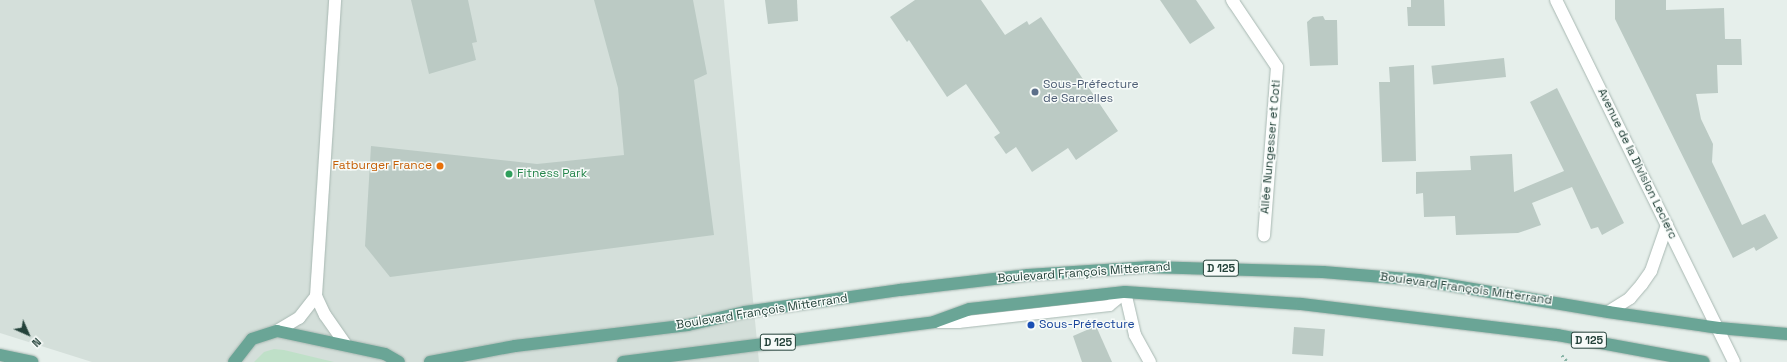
<!DOCTYPE html>
<html>
<head>
<meta charset="utf-8">
<style>
	body { margin:0 }
	#map { position:relative; width:1787px; height:362px; overflow:hidden; background:#e6efeb; font-family:"Space Grotesk",sans-serif }
	div>[style] { position:absolute }
	.built>* { inset:0; background:#d4dfda }
	.green>* { inset:0; background:#bfe0c8 }
	.building>* { inset:0; background:#bbcac4; transform-origin:0 0 }
	.path>* { height:2.5px; margin-top:-1.25px; transform-origin:0; background:repeating-linear-gradient(90deg,#86b3a5 0 2px,transparent 0 5px) }
	.roads { filter:drop-shadow(0 0 1px #a8b8b2) drop-shadow(0 0 1px #a8b8b2) }
	.service>* { height:11px; margin:-5.5px; padding:0 5.5px; transform-origin:5.5px; border-radius:5.5px; background:#fff }
	.pedestrian>* { height:12px; margin:-6px; padding:0 6px; transform-origin:6px; border-radius:6px; background:#fff }
	.minor>* { height:12px; margin:-6px; padding:0 6px; transform-origin:6px; border-radius:6px; background:#fff }
	.secondary>* { height:12px; margin:-6px; padding:0 6px; transform-origin:6px; border-radius:6px; background:#fff }
	.primary>* { height:12px; margin:-6px; padding:0 6px; transform-origin:6px; border-radius:6px; background:#6aa596 }
	.dots>* { width:11px; height:11px; translate:-50% -50%; box-sizing:border-box; border:2px solid #f7fbf9; border-radius:50% }
	span { translate:-50% -50%; white-space:nowrap; text-align:center; line-height:1.15; -webkit-text-stroke:3px #f7fbf9; paint-order:stroke }
	.shield-label span { padding:1px 3px; background:#f7fbf9; border:1px solid; border-radius:3px; -webkit-text-stroke-width:0 }
	.shield-label { font-size:11px; color:#24423a; font-weight:700 }
	.service-label { font-size:12px; color:#4e5e75 }
	.left { translate:0 -50%; text-align:left }
	.street-label { font-size:12px; color:#24423a }
	.food-label { font-size:12px; color:#c56008 }
	.right { translate:-100% -50%; text-align:right }
	.leisure-label { font-size:12px; color:#27864d }
	.transit-label { font-size:12px; color:#164399 }
	.north { position:absolute; left:8px; top:314px; width:40px; height:40px; -webkit-text-stroke:3px #f7fbf9; paint-order:stroke; rotate:135deg; font-size:11px; font-weight:700; line-height:16px; text-align:center; color:#24423a }
	.north::after { content:''; display:block; margin:auto; width:14px; height:18px; background:#24423a; clip-path:polygon(50% 0,100% 100%,50% 72%,0 100%) }
</style>
</head>
<body>
<div id="map">
	<div class="built">
		<div style="clip-path:polygon(0 0,724px 0,759px 362px,92px 362px,0 333px)"></div>
	</div>
	<div class="green">
		<div style="clip-path:polygon(274px 349px,284px 350px,334px 362px,254px 362px,264px 352px)"></div>
	</div>
	<div class="building">
		<div style="clip-path:polygon(411px 0,468px 0,477px 42px,472px 43px,476px 60px,429px 74px)"></div>
		<div style="clip-path:polygon(594px 0,693px 0,707px 74px,694px 80px,714px 235px,390px 277px,365px 246px,371px 146px,537px 164px,624px 155px,618px 88px)"></div>
		<div style="clip-path:polygon(765px 0,797px 0,798px 21px,768px 24px)"></div>
		<div style="clip-path:polygon(915px 0,981px 0,1005px 35px,1027px 21px,1029px 25px,1041px 17px,1118px 131px,1076px 160px,1068px 148px,1032px 172px,1016px 147px,1006px 154px,994px 137px,1000px 133px,966px 84px,947px 97px,909px 40px,907px 42px,890px 17px)"></div>
		<div style="clip-path:polygon(1160px 0,1196px 0,1215px 28px,1190px 44px)"></div>
		<div style="clip-path:polygon(1411px 0,1444px 0,1445px 26px,1408px 26px,1407px 7px,1411px 7px)"></div>
		<div style="clip-path:polygon(1615px 0,1666px 0,1666px 10px,1724px 8px,1725px 39px,1741px 39px,1742px 65px,1717px 65px,1718px 93px,1696px 94px,1701px 119px,1713px 144px,1712px 162px,1742px 225px,1765px 214px,1778px 238px,1756px 251px,1754px 247px,1733px 258px,1615px 19px)"></div>
		<div style="clip-path:polygon(1323px 16px,1325px 20px,1337px 20px,1338px 65px,1310px 66px,1307px 22px,1313px 17px)"></div>
		<div style="left:1504px;top:58px;width:19px;height:73px;rotate:84deg"></div>
		<div style="clip-path:polygon(1414px 65px,1416px 161px,1382px 162px,1379px 82px,1390px 82px,1389px 67px)"></div>
		<div style="clip-path:polygon(1557px 88px,1624px 223px,1602px 235px,1598px 227px,1591px 229px,1572px 187px,1532px 203px,1541px 225px,1518px 233px,1456px 235px,1455px 216px,1424px 217px,1423px 193px,1416px 194px,1416px 172px,1471px 170px,1470px 156px,1512px 154px,1514px 192px,1564px 171px,1530px 102px)"></div>
		<div style="clip-path:polygon(1096px 326px,1112px 362px,1082px 362px,1073px 336px)"></div>
		<div style="left:1294px;top:327px;width:31px;height:27px;rotate:4deg"></div>
	</div>
	<div class="path">
		<div style="left:1562px;top:355px;width:9px;rotate:49deg"></div>
	</div>
	<div class="roads">
		<div class="service">
			<div style="left:937px;top:322px;width:21px"></div>
			<div style="left:958px;top:322px;width:152px;rotate:-6.4deg"></div>
			<div style="left:1109px;top:305px;width:21px;rotate:-39deg"></div>
		</div>
		<div class="pedestrian">
			<div style="left:1234px;top:3px;width:77px;rotate:56.1deg"></div>
			<div style="left:1277px;top:67px;width:169px;rotate:94.4deg"></div>
		</div>
		<div class="minor">
			<div style="left:1232px;top:0;width:4px;rotate:56deg"></div>
			<div style="left:1125px;top:292px;width:44px;rotate:76.9deg"></div>
			<div style="left:1135px;top:335px;width:31px;rotate:61deg"></div>
			<div style="left:316px;top:296px;width:21px;rotate:65deg"></div>
			<div style="left:325px;top:315px;width:35px;rotate:55deg"></div>
			<div style="left:277px;top:331px;width:26px;rotate:-31deg"></div>
			<div style="left:299px;top:318px;width:28px;rotate:-52deg"></div>
			<div style="left:316px;top:296px;width:297px;rotate:-86.3deg"></div>
		</div>
		<div class="secondary">
			<div style="left:1556px;top:0;width:403px;rotate:63.8deg"></div>
			<div style="left:1608px;top:312px;width:26px;rotate:-32deg"></div>
			<div style="left:1630px;top:298px;width:18px;rotate:-49deg"></div>
			<div style="left:1642px;top:284px;width:16px;rotate:-55deg"></div>
			<div style="left:1651px;top:271px;width:49px;rotate:-70.8deg"></div>
		</div>
		<div class="primary">
			<div style="left:0;top:355px;width:33px;rotate:12deg"></div>
			<div style="left:234px;top:362px;width:29px;rotate:-52deg"></div>
			<div style="left:252px;top:339px;width:26px;rotate:-18deg"></div>
			<div style="left:277px;top:331px;width:110px;rotate:12deg"></div>
			<div style="left:385px;top:354px;width:16px;rotate:30deg"></div>
			<div style="left:430px;top:362px;width:86px;rotate:-10.7deg"></div>
			<div style="left:515px;top:346px;width:174px;rotate:-6.9deg"></div>
			<div style="left:688px;top:325px;width:58px;rotate:-12.8deg"></div>
			<div style="left:745px;top:312px;width:157px;rotate:-8.1deg"></div>
			<div style="left:900px;top:290px;width:129px;rotate:-6.7deg"></div>
			<div style="left:1028px;top:275px;width:119px;rotate:-3.8deg"></div>
			<div style="left:1147px;top:267px;width:176px;rotate:1.6deg"></div>
			<div style="left:1323px;top:272px;width:96px;rotate:4.8deg"></div>
			<div style="left:1419px;top:280px;width:192px;rotate:9.6deg"></div>
			<div style="left:1608px;top:312px;width:112px;rotate:8.2deg"></div>
			<div style="left:1719px;top:328px;width:68px;rotate:5deg"></div>
			<div style="left:623px;top:362px;width:314px;rotate:-7.3deg"></div>
			<div style="left:934px;top:322px;width:38px;rotate:-20deg"></div>
			<div style="left:970px;top:309px;width:156px;rotate:-6.3deg"></div>
			<div style="left:1125px;top:292px;width:176px;rotate:3.9deg"></div>
			<div style="left:1301px;top:304px;width:258px;rotate:6.9deg"></div>
			<div style="left:1557px;top:335px;width:149px;rotate:10.4deg"></div>
		</div>
	</div>
	<div class="dots">
		<div style="left:1035px;top:92px;background:#5c6f8a"></div>
		<div style="left:440px;top:166px;background:#e8710a"></div>
		<div style="left:509px;top:174px;background:#2e9e5b"></div>
		<div style="left:1031px;top:325px;background:#1a4fb4"></div>
	</div>
	<div class="shield-label">
		<span style="left:1221px;top:268px">D 125</span>
		<span style="left:1589px;top:340px">D 125</span>
		<span style="left:778px;top:342px">D 125</span>
	</div>
	<div class="service-label">
		<span class="left" style="left:1043px;top:92px">Sous-Préfecture<br>de Sarcelles</span>
	</div>
	<div class="street-label">
		<span style="left:1271px;top:147px;rotate:-85deg">Allée Nungesser et Coti</span>
		<span style="left:1637px;top:164px;rotate:64deg">Avenue de la Division Leclerc</span>
		<span style="left:1084px;top:273px;rotate:-4deg">Boulevard François Mitterrand</span>
		<span style="left:1466px;top:289px;rotate:8deg">Boulevard François Mitterrand</span>
		<span style="left:762px;top:312px;rotate:-9deg">Boulevard François Mitterrand</span>
	</div>
	<div class="food-label">
		<span class="right" style="left:432px;top:166px">Fatburger France</span>
	</div>
	<div class="leisure-label">
		<span class="left" style="left:517px;top:174px">Fitness Park</span>
	</div>
	<div class="transit-label">
		<span class="left" style="left:1039px;top:325px">Sous-Préfecture</span>
	</div>
	<div class="north">N</div>
</div>
</body>
</html>
